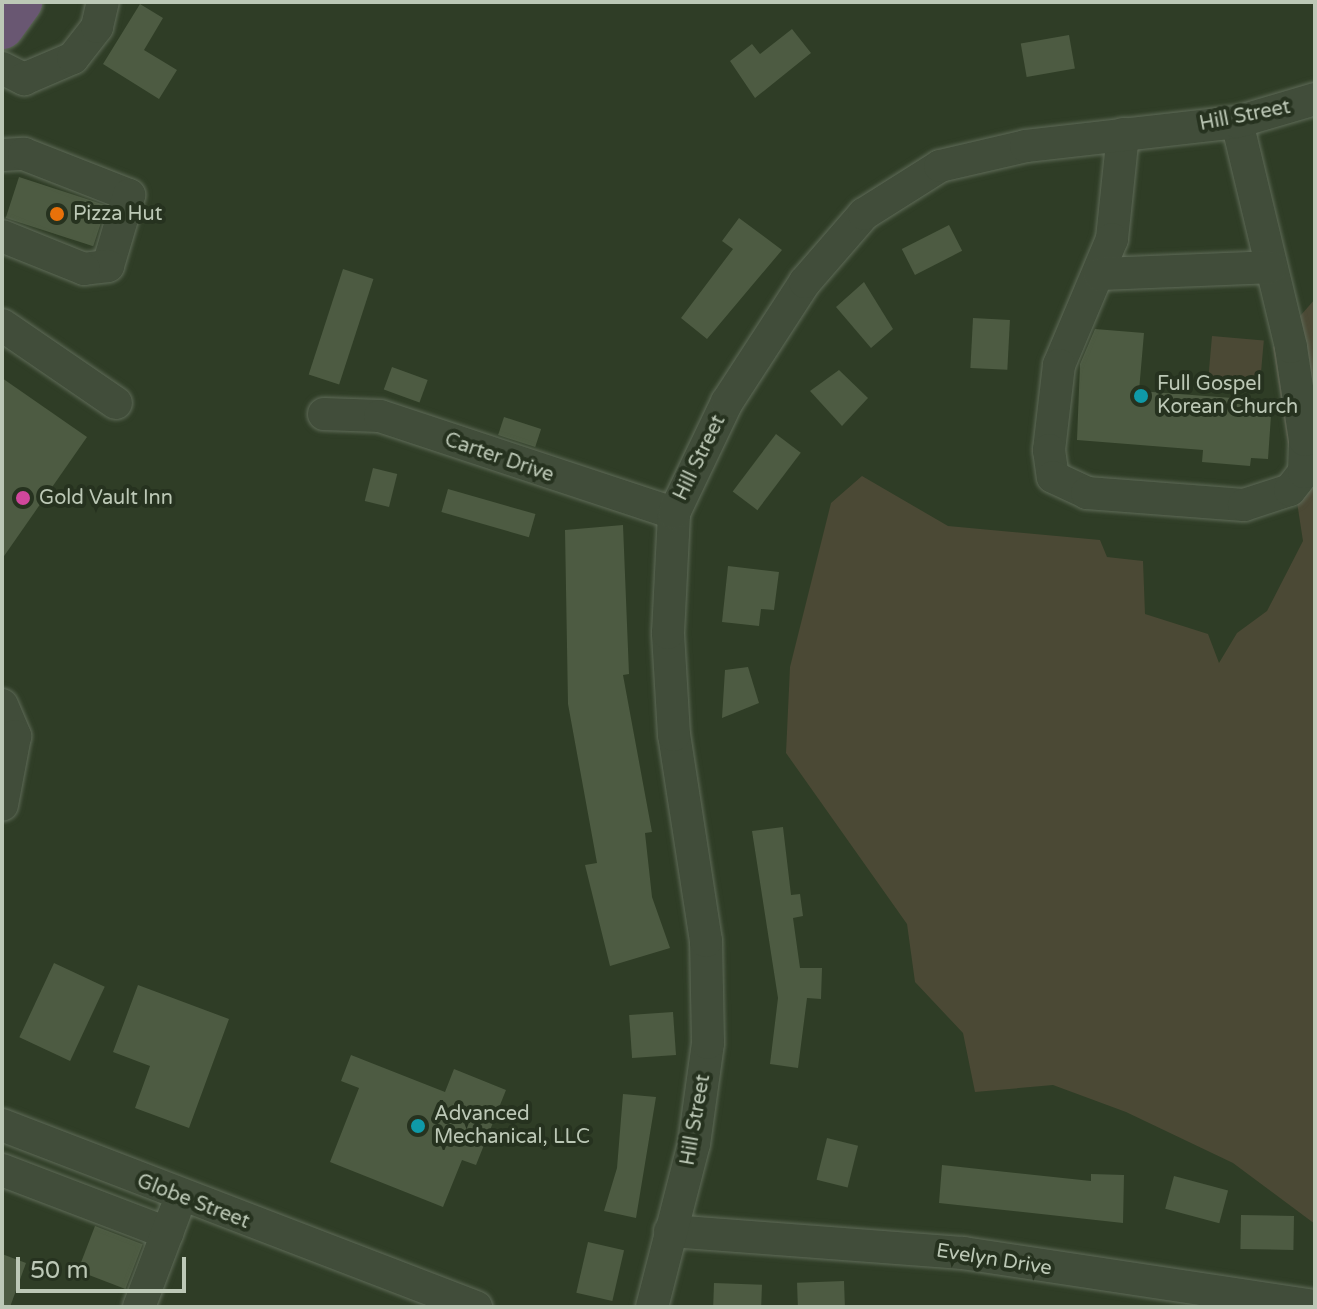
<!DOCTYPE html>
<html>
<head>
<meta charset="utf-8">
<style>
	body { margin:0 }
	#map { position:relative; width:1317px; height:1309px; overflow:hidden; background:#2f3d26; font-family:"Varela Round",sans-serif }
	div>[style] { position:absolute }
	.green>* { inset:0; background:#4b4935; transform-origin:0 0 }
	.building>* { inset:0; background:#4d5b42; transform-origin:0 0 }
	.roads { filter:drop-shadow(0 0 2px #5f6b58) drop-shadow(0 0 2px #5f6b58) }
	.minor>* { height:32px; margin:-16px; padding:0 16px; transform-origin:16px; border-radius:16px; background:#414d3a }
	.highway>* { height:44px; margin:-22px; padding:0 22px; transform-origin:22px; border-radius:22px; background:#695772 }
	.dots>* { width:22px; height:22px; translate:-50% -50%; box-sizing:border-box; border:4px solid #26321f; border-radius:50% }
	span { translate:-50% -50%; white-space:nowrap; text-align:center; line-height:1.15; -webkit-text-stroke:8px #26321f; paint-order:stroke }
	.street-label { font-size:20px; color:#bcc8b6 }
	.poi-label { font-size:20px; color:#bcc8b6 }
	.left { translate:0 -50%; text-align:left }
	.frame { position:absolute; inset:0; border:4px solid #bcc8b6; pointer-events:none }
	.scale { position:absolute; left:16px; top:1257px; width:170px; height:36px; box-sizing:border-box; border:4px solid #bcc8b6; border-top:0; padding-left:10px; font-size:24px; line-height:28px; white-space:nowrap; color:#bcc8b6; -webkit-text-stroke:6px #26321f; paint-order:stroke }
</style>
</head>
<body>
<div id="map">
	<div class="green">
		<div style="clip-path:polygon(1315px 299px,1315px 1224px,1233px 1163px,1126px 1112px,1053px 1085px,975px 1092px,963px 1033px,915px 982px,907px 924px,786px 753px,790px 667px,831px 503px,862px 476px,948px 526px,1100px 540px,1107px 557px,1143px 561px,1145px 614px,1208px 634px,1219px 663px,1237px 633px,1267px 611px,1303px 541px,1273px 347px)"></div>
		<div style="left:1212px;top:336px;width:52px;height:46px;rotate:5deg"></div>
	</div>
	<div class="building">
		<div style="clip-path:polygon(140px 4px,163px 18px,144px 50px,177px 70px,159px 99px,103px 64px)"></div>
		<div style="clip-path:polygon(792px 29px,811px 53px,755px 98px,730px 61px,752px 44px,760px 54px)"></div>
		<div style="left:1069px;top:35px;width:34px;height:49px;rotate:80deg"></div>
		<div style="left:19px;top:177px;width:92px;height:43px;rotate:18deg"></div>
		<div style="clip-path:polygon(739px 218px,782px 250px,707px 339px,681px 318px,733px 249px,722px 241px)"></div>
		<div style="left:949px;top:225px;width:29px;height:53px;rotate:63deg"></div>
		<div style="left:343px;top:269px;width:32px;height:111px;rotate:18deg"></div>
		<div style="clip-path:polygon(864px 282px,893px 329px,871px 348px,836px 307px)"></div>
		<div style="left:973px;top:318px;width:37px;height:50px;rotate:3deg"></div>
		<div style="clip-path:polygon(1095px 329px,1144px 333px,1139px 391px,1272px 401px,1268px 459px,1251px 458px,1250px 466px,1202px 462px,1203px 450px,1077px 440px,1080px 364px)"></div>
		<div style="left:392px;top:367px;width:38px;height:24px;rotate:20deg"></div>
		<div style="clip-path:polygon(839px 370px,868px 398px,842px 426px,810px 391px)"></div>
		<div style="clip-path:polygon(2px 378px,87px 437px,2px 559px)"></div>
		<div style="left:504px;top:417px;width:39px;height:19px;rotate:18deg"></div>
		<div style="left:776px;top:434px;width:31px;height:72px;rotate:37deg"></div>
		<div style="left:373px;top:468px;width:25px;height:34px;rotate:14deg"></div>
		<div style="left:448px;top:489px;width:91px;height:24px;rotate:16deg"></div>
		<div style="clip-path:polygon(623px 525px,629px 674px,623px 675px,652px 832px,645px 833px,652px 897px,670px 948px,610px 966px,585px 865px,597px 863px,568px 704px,565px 530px)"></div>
		<div style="clip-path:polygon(728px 566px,779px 572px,774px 610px,761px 609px,759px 626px,722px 622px)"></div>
		<div style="clip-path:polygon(748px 667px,759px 703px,722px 718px,725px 670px)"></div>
		<div style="clip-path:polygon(783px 827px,791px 895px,800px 894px,803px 916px,793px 918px,800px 968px,822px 968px,821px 999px,807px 998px,798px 1068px,770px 1064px,778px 998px,752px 831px)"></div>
		<div style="left:54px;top:963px;width:56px;height:82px;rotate:25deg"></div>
		<div style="clip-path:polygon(138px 985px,229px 1019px,189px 1128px,135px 1108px,150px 1066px,113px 1052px)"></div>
		<div style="left:673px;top:1012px;width:43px;height:44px;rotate:86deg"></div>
		<div style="clip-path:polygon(351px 1055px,445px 1092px,454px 1069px,506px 1090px,476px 1165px,462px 1160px,443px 1207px,330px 1162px,359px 1088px,341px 1081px)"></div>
		<div style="clip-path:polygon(623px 1094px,656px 1097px,636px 1218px,604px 1211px,617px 1168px)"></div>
		<div style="left:827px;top:1138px;width:32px;height:43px;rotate:14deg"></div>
		<div style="clip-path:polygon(942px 1165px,1091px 1181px,1091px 1174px,1124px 1175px,1123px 1223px,939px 1203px)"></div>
		<div style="left:1174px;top:1176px;width:56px;height:34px;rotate:15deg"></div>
		<div style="left:1241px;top:1215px;width:53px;height:34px;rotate:1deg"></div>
		<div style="left:95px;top:1226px;width:51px;height:48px;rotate:21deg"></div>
		<div style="left:588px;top:1242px;width:37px;height:52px;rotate:13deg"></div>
		<div style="clip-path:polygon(2px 1254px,26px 1263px,10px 1307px,2px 1307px)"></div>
		<div style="left:844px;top:1281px;width:26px;height:47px;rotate:88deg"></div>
		<div style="left:714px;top:1283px;width:48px;height:24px;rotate:2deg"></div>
	</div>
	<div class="roads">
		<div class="minor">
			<div style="left:2px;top:68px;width:25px;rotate:27deg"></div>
			<div style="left:24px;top:79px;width:53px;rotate:-23.2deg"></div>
			<div style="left:73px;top:58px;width:39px;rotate:-52deg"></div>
			<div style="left:97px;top:27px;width:26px;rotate:-77deg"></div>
			<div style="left:1123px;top:134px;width:106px;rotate:96deg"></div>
			<div style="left:1112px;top:239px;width:137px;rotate:112.8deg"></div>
			<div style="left:1059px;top:365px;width:86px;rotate:96.7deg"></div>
			<div style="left:1049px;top:450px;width:27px;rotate:82deg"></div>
			<div style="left:1053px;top:477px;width:38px;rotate:25deg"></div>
			<div style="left:1087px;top:493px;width:157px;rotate:4.4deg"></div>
			<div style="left:1244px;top:505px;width:48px;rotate:-18.1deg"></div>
			<div style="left:1290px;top:490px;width:23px;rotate:-52deg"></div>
			<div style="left:1304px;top:472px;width:32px;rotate:-88deg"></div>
			<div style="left:1305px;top:440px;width:94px;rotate:-98.6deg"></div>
			<div style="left:1291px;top:347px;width:231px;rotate:-103.5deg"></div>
			<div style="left:2px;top:155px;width:22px;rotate:-3deg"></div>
			<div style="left:24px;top:154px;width:113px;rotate:21.3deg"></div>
			<div style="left:129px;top:195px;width:74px;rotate:106.5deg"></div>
			<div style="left:108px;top:266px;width:24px;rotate:173deg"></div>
			<div style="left:84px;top:269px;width:88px;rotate:-158.1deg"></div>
			<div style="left:1099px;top:274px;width:172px;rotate:-2.3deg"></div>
			<div style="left:2px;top:325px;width:138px;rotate:34.4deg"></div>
			<div style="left:324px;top:414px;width:56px;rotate:2deg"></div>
			<div style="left:380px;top:416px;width:310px;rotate:18.3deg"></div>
			<div style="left:2px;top:705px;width:34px;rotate:67deg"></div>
			<div style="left:15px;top:736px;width:70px;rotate:100.7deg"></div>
			<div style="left:2px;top:1125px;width:508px;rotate:21.01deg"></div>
			<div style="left:2px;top:1170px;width:177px;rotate:20.9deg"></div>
			<div style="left:670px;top:1231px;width:294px;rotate:4.3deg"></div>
			<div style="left:963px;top:1253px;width:356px;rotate:8.6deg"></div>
			<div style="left:139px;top:1307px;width:102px;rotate:-69.2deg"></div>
			<div style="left:652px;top:1307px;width:168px;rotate:-75.6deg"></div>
			<div style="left:694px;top:1144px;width:102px;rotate:-82.1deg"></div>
			<div style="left:708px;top:1043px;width:102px;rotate:-91.1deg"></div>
			<div style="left:706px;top:941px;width:208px;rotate:-98.8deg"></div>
			<div style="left:674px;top:735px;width:102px;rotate:-93.4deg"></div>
			<div style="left:668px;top:633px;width:120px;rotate:-87.1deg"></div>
			<div style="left:674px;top:513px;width:123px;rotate:-64.5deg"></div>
			<div style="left:727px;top:402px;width:143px;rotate:-57deg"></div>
			<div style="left:805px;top:282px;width:90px;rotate:-49.1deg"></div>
			<div style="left:864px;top:214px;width:90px;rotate:-32.3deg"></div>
			<div style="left:940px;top:166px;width:88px;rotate:-13.1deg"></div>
			<div style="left:1026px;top:146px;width:212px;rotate:-6.5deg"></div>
			<div style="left:1237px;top:122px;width:81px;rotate:-16.4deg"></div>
		</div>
		<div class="highway">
			<div style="left:2px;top:27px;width:31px;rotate:-54deg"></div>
		</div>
	</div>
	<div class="dots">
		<div style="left:57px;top:214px;background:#e8710a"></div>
		<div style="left:1141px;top:396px;background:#0f9aa8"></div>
		<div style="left:23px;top:498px;background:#d1479c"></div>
		<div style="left:418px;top:1126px;background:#0f9aa8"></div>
	</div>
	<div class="street-label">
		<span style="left:1245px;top:116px;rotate:-11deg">Hill Street</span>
		<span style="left:499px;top:458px;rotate:19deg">Carter Drive</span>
		<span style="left:700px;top:458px;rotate:-64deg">Hill Street</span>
		<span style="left:696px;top:1120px;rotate:-80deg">Hill Street</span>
		<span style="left:193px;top:1202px;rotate:21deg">Globe Street</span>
		<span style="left:994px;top:1260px;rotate:9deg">Evelyn Drive</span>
	</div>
	<div class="poi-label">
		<span class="left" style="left:73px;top:214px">Pizza Hut</span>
		<span class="left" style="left:1157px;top:396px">Full Gospel<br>Korean Church</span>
		<span class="left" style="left:39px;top:498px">Gold Vault Inn</span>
		<span class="left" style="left:434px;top:1126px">Advanced<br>Mechanical, LLC</span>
	</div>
	<div class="frame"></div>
	<div class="scale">50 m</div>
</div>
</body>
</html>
